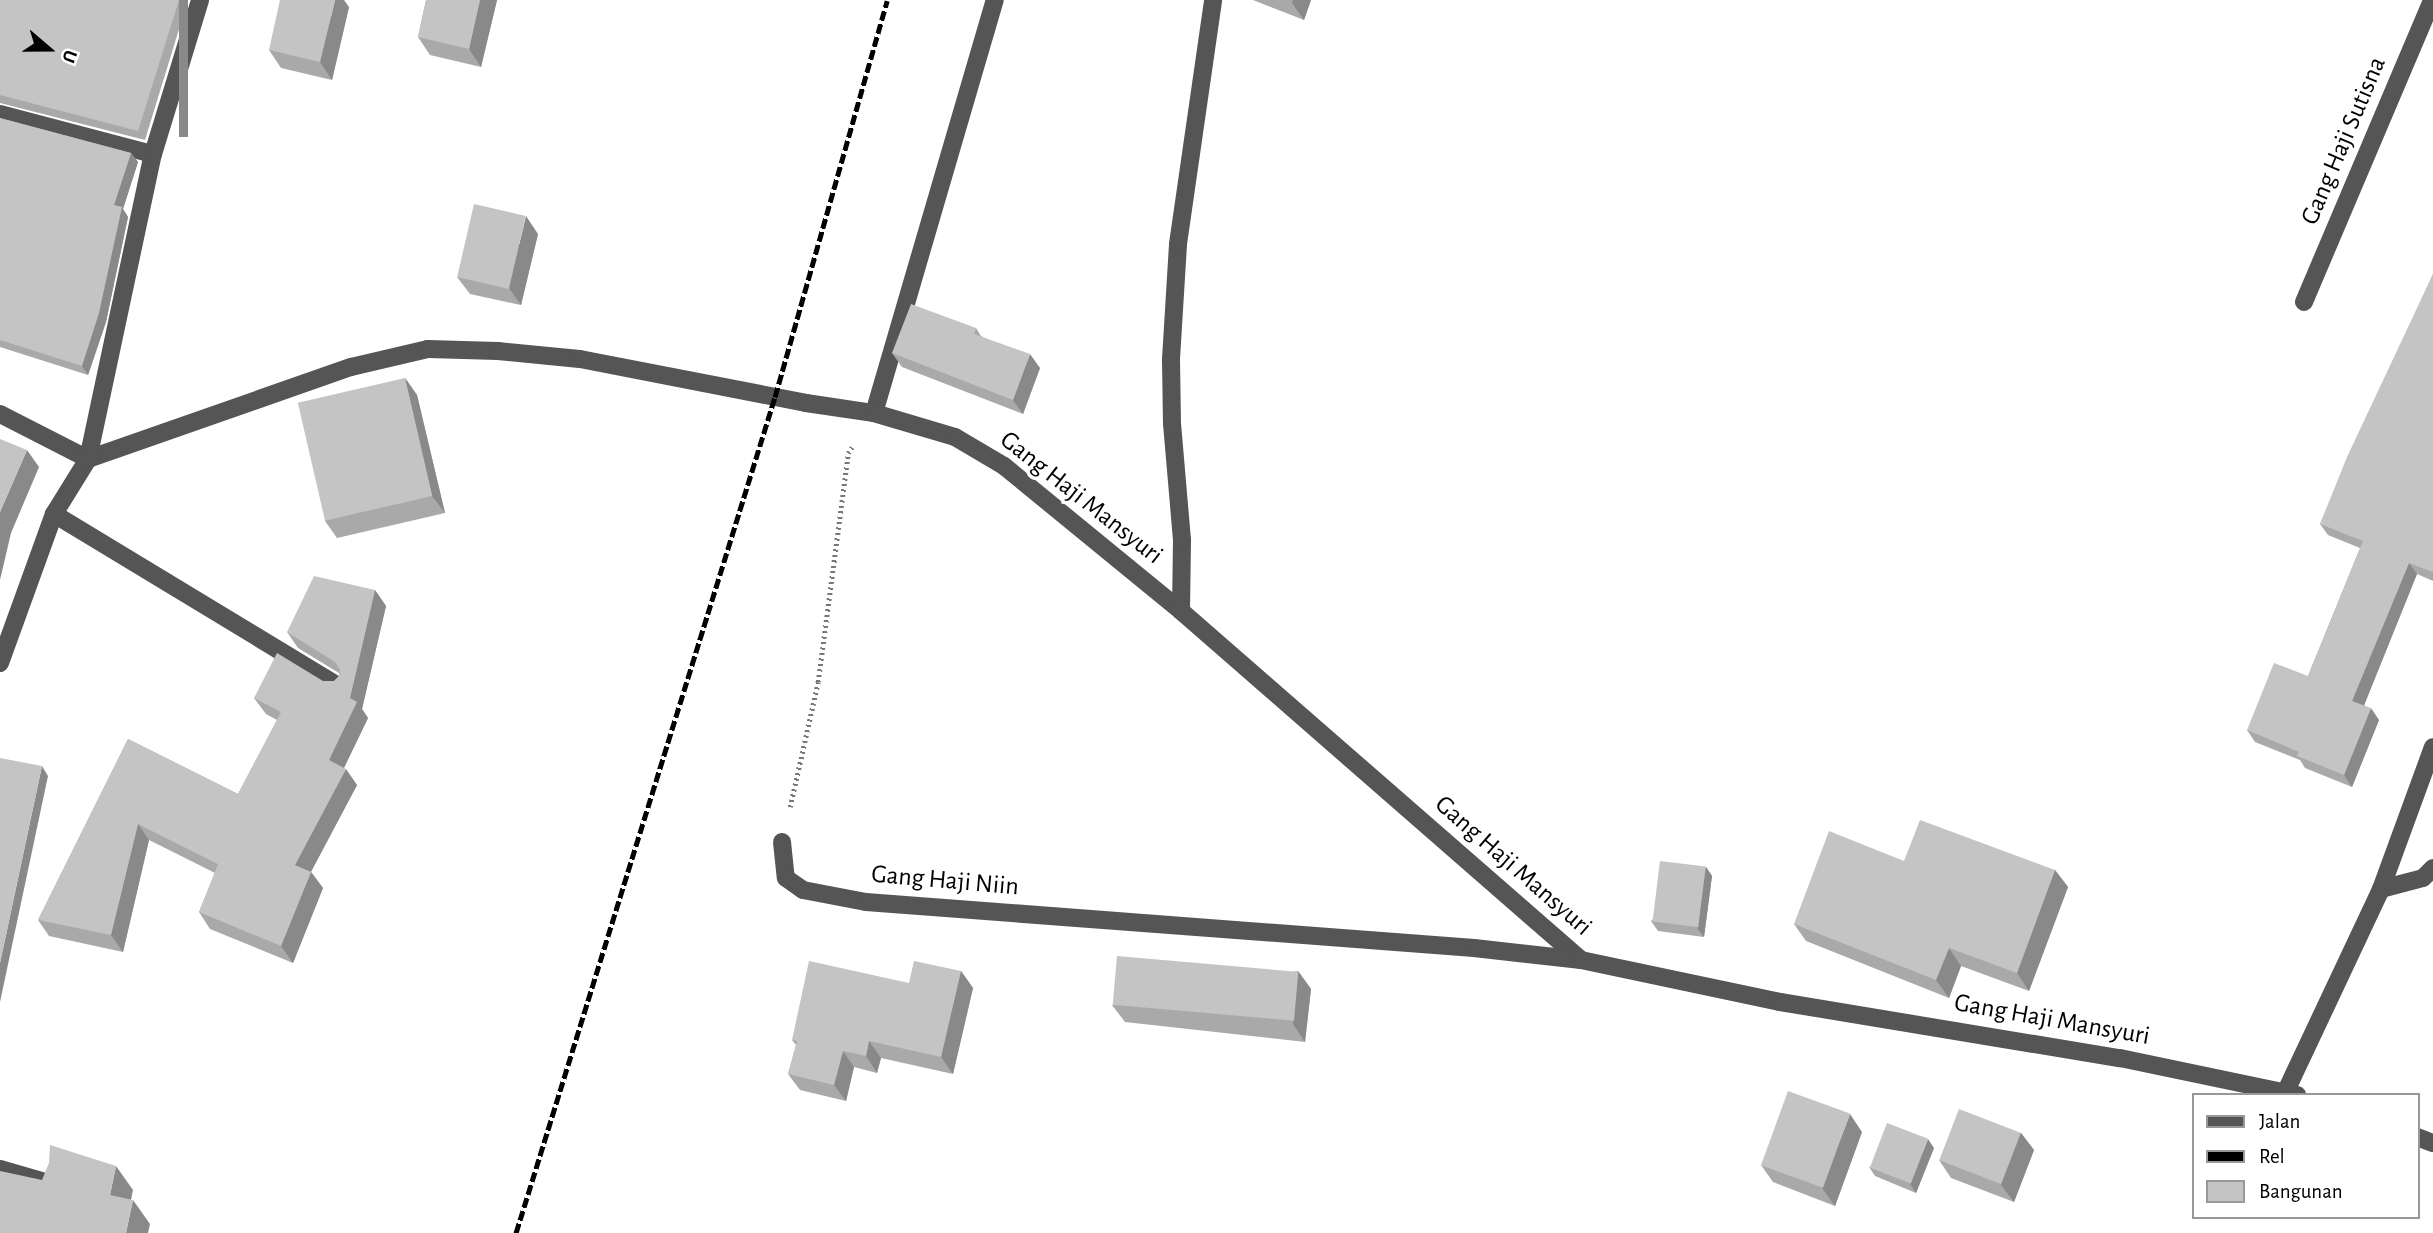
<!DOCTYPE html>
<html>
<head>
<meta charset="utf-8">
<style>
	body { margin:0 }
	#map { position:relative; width:2433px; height:1233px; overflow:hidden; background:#fff; font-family:"Alegreya Sans",sans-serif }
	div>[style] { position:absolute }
	.path>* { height:4.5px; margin-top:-2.25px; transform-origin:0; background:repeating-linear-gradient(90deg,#777 0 2px,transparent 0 5.5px) }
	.minor>* { height:18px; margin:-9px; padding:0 9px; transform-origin:9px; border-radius:9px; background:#555 }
	.rail>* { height:5px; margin-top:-2.5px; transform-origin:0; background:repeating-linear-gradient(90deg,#000 0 10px,transparent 0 13.5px) }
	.wall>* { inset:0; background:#a9a9a9 }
	.shaded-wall>* { inset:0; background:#898989; transform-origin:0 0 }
	.building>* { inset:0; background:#c4c4c4; transform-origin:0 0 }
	span { translate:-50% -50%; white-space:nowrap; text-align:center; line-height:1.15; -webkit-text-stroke:7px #fff; paint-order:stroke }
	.street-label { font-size:26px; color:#000 }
	.legend { position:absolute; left:2192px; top:1093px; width:228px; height:126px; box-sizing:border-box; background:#fff; border:2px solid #999; margin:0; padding:9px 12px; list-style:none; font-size:21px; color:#000 }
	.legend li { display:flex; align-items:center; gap:14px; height:35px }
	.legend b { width:35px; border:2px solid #999 }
	.north { position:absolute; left:14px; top:14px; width:70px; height:70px; -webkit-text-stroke:5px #fff; paint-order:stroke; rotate:110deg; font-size:19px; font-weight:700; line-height:28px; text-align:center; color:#000 }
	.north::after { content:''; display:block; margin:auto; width:24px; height:32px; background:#000; clip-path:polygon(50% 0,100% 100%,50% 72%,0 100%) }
</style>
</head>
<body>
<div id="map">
	<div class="path">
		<div style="left:790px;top:807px;width:128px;rotate:-77.4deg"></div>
		<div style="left:818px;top:682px;width:231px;rotate:-82.5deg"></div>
		<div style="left:848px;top:453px;width:7px;rotate:-56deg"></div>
	</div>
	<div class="minor">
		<div style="left:0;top:114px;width:158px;rotate:14.7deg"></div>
		<div style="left:2304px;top:302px;width:328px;rotate:-67deg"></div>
		<div style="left:874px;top:413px;width:430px;rotate:-73.7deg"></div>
		<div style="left:0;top:414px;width:99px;rotate:27.1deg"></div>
		<div style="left:88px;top:459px;width:279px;rotate:-19.3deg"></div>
		<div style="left:351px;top:367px;width:79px;rotate:-13.2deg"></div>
		<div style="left:428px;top:349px;width:70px;rotate:1.6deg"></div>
		<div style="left:498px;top:351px;width:82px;rotate:5.6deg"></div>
		<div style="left:580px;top:359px;width:230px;rotate:11deg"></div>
		<div style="left:806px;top:403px;width:69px;rotate:8.4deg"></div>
		<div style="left:874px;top:413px;width:84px;rotate:16.5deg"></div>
		<div style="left:955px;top:437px;width:57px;rotate:30.6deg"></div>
		<div style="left:1004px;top:466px;width:229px;rotate:39.3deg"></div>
		<div style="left:1181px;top:611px;width:531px;rotate:41.1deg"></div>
		<div style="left:54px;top:514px;width:334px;rotate:31.2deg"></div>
		<div style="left:1181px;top:611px;width:71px;rotate:-89.2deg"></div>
		<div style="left:1182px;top:540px;width:116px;rotate:-94.9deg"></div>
		<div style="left:1172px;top:424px;width:65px;rotate:-90.9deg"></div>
		<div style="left:1171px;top:359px;width:115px;rotate:-86.5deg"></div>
		<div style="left:1178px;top:244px;width:246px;rotate:-81.8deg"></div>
		<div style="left:0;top:663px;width:158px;rotate:-70.1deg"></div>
		<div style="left:54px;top:514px;width:65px;rotate:-58.3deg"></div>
		<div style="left:88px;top:459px;width:312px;rotate:-78deg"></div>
		<div style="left:153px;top:154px;width:161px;rotate:-73deg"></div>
		<div style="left:782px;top:842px;width:36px;rotate:84deg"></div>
		<div style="left:786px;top:878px;width:21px;rotate:35deg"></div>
		<div style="left:803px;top:890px;width:64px;rotate:10.8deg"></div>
		<div style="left:866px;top:902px;width:610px;rotate:4.33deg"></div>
		<div style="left:1474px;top:948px;width:108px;rotate:6.4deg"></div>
		<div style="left:1581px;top:960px;width:203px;rotate:11.9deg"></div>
		<div style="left:1780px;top:1002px;width:345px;rotate:9.4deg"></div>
		<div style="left:2120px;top:1058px;width:181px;rotate:11.8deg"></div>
		<div style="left:2381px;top:889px;width:43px;rotate:-14.7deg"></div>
		<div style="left:2423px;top:878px;width:14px;rotate:-45deg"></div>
		<div style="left:2286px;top:1091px;width:223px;rotate:-64.8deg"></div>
		<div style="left:2381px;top:889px;width:151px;rotate:-69.9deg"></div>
		<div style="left:2417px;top:1137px;width:17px;rotate:21deg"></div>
		<div style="left:0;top:1169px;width:44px;rotate:15.9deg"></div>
	</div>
	<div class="rail">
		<div style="left:516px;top:1233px;width:875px;rotate:-72.79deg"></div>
		<div style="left:775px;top:397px;width:412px;rotate:-74.2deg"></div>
	</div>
	<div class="wall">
		<div style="clip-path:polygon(0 0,188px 0,145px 140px,0 103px)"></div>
		<div style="clip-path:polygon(426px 0,497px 0,481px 67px,430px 55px,418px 37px)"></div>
		<div style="clip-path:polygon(1253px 0,1311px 0,1304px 20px)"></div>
		<div style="clip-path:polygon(349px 7px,332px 80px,281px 68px,269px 50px)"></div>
		<div style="clip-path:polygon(0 118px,131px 153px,138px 162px,123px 209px,128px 217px,106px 322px,88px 375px,0 347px)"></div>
		<div style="clip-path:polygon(538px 234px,521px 305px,470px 294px,457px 277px)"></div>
		<div style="clip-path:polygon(2433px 274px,2433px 581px,2417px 574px,2364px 705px,2379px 720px,2352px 787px,2305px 768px,2300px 760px,2255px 742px,2247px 730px,2308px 676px,2360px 548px,2328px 535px,2320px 524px)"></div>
		<div style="clip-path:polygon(976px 328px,981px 336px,1040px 368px,1023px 414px,902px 367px,892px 353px)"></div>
		<div style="clip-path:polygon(405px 378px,417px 395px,445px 513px,337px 538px,325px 521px)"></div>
		<div style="clip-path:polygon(375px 590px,386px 606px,362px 709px,368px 718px,344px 768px,357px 785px,311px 872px,323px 888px,293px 963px,210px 929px,199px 912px,215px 873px,149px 840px,123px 952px,49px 936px,38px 920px,128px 739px,238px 794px,277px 720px,266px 714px,254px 698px,323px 681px,334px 681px,339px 676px,339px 673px,298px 648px,287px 632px)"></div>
		<div style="clip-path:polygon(1904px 861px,2055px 870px,2068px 887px,2029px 991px,1961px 966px,1949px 998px,1806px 941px,1794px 924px)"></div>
		<div style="clip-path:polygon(1706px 867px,1712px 876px,1704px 937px,1658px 931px,1651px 921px)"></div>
		<div style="clip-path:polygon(961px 971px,973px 988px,953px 1074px,881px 1058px,877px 1073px,854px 1067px,846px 1101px,800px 1090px,788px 1074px,796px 1045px,792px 1040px,909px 983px)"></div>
		<div style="clip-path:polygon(1298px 971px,1311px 989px,1305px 1042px,1125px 1022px,1112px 1005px)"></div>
		<div style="clip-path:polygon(1862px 1132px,1835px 1206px,1773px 1182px,1761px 1165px)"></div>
		<div style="clip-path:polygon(2021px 1133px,2034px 1150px,2014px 1202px,1951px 1178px,1939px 1160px)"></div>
		<div style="clip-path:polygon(1934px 1148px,1916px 1193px,1875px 1176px,1869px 1167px)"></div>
	</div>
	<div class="shaded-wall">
		<div style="left:179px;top:0;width:9px;height:137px"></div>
		<div style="clip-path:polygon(335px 0,344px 0,349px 7px,332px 80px,320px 62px)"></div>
		<div style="clip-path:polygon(480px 0,497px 0,481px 67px,469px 49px)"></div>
		<div style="clip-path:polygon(1293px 0,1311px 0,1304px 20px,1292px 3px)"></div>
		<div style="clip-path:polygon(131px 153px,138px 162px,123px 209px,128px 217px,106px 322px,88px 375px,82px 366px,114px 205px)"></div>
		<div style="clip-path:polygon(526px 216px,538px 234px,521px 305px,509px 288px)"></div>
		<div style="clip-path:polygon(1030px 354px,1040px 368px,1023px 414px,1013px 400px)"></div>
		<div style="clip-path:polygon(405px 378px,417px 395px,445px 513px,432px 496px)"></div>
		<div style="clip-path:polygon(27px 450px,39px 467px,11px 533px,0 580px,0 512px)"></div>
		<div style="clip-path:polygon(2409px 563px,2417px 574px,2361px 713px,2352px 701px)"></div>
		<div style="clip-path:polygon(375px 590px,386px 606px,362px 709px,368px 718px,340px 776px,329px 760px,350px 698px)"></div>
		<div style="clip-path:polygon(2371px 708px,2379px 720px,2352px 787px,2344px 775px)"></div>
		<div style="clip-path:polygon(42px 766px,48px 776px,0 1002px,0 963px)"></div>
		<div style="clip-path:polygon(346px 769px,357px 785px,306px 881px,295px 865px)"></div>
		<div style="clip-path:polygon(138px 824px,149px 840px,123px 952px,111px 935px)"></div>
		<div style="clip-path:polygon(1706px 867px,1712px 876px,1704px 937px,1697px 928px)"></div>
		<div style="clip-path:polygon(2055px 870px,2068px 887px,2029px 991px,2017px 973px)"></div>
		<div style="clip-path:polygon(311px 872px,323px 888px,293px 963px,281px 946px)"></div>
		<div style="clip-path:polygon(1949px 948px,1961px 966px,1949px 998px,1936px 980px)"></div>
		<div style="clip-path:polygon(961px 971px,973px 988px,953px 1074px,941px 1057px)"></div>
		<div style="clip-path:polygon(1298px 971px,1311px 989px,1305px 1042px,1293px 1024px)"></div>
		<div style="clip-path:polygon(869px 1041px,881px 1058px,877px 1073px,866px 1056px)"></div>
		<div style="clip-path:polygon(843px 1051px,854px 1067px,846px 1101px,834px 1085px)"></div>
		<div style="clip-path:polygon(1850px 1114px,1862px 1132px,1835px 1206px,1822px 1188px)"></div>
		<div style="clip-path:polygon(2021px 1133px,2034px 1150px,2014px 1202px,2001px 1185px)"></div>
		<div style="clip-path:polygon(1928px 1139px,1934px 1148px,1916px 1193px,1910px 1184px)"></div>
		<div style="clip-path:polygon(116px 1166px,133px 1190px,127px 1219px,110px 1195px)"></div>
		<div style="clip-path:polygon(133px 1200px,150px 1224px,148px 1233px,126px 1233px)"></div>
	</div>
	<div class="building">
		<div style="clip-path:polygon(0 0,179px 0,138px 131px,0 95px)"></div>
		<div style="clip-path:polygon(280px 0,335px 0,320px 62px,269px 50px)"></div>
		<div style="clip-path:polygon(426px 0,480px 0,469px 49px,418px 37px)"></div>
		<div style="clip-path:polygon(0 118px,131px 153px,114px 205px,122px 207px,99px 313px,82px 366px,0 340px)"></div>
		<div style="left:474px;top:204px;width:53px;height:75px;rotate:13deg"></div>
		<div style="clip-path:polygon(2433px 274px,2433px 572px,2409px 563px,2352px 701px,2371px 708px,2344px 775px,2297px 756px,2299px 752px,2247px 730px,2274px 663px,2308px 676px,2363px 541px,2320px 524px,2347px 457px)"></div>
		<div style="clip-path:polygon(911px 304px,976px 328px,974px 334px,1030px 354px,1013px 400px,892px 353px)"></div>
		<div style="left:405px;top:378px;width:121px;height:110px;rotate:77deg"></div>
		<div style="clip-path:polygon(0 439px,27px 450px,0 512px)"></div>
		<div style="clip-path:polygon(314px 576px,375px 590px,350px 698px,357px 702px,329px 760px,346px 769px,295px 865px,311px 872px,281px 946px,199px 912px,218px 864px,138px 824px,111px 935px,38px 920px,128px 739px,238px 794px,281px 712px,254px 698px,277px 653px,323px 681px,334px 681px,339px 676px,340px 670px,335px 662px,287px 632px)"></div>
		<div style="clip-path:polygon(0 758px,42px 766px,0 963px)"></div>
		<div style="clip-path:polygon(1920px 820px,2055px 870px,2017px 973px,1949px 948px,1936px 980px,1794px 924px,1829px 831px,1904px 861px)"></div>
		<div style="left:1660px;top:861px;width:46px;height:61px;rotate:7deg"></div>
		<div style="left:1117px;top:956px;width:182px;height:49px;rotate:5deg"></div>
		<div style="clip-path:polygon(809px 961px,909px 983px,914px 961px,961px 971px,941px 1057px,869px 1041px,866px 1056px,843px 1051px,834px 1085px,788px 1074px,797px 1041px,792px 1040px)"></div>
		<div style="left:1788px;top:1091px;width:66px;height:79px;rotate:20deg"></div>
		<div style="left:1959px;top:1109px;width:66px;height:55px;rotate:21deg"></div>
		<div style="left:1887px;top:1123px;width:44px;height:48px;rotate:21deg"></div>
		<div style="clip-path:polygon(50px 1145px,116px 1166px,110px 1195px,133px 1200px,126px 1233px,0 1233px,0 1171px,42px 1180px,49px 1163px)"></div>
	</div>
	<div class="street-label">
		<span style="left:2344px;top:141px;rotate:-67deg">Gang Haji Sutisna</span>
		<span style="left:1081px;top:498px;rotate:38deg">Gang Haji Mansyuri</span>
		<span style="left:1513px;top:866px;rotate:41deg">Gang Haji Mansyuri</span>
		<span style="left:945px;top:881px;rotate:5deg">Gang Haji Niin</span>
		<span style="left:2052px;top:1020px;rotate:10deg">Gang Haji Mansyuri</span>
	</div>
	<ul class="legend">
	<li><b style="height:9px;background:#555"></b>Jalan</li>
	<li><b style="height:9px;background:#000"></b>Rel</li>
	<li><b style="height:19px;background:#c4c4c4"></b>Bangunan</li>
	</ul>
	<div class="north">U</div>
</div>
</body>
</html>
